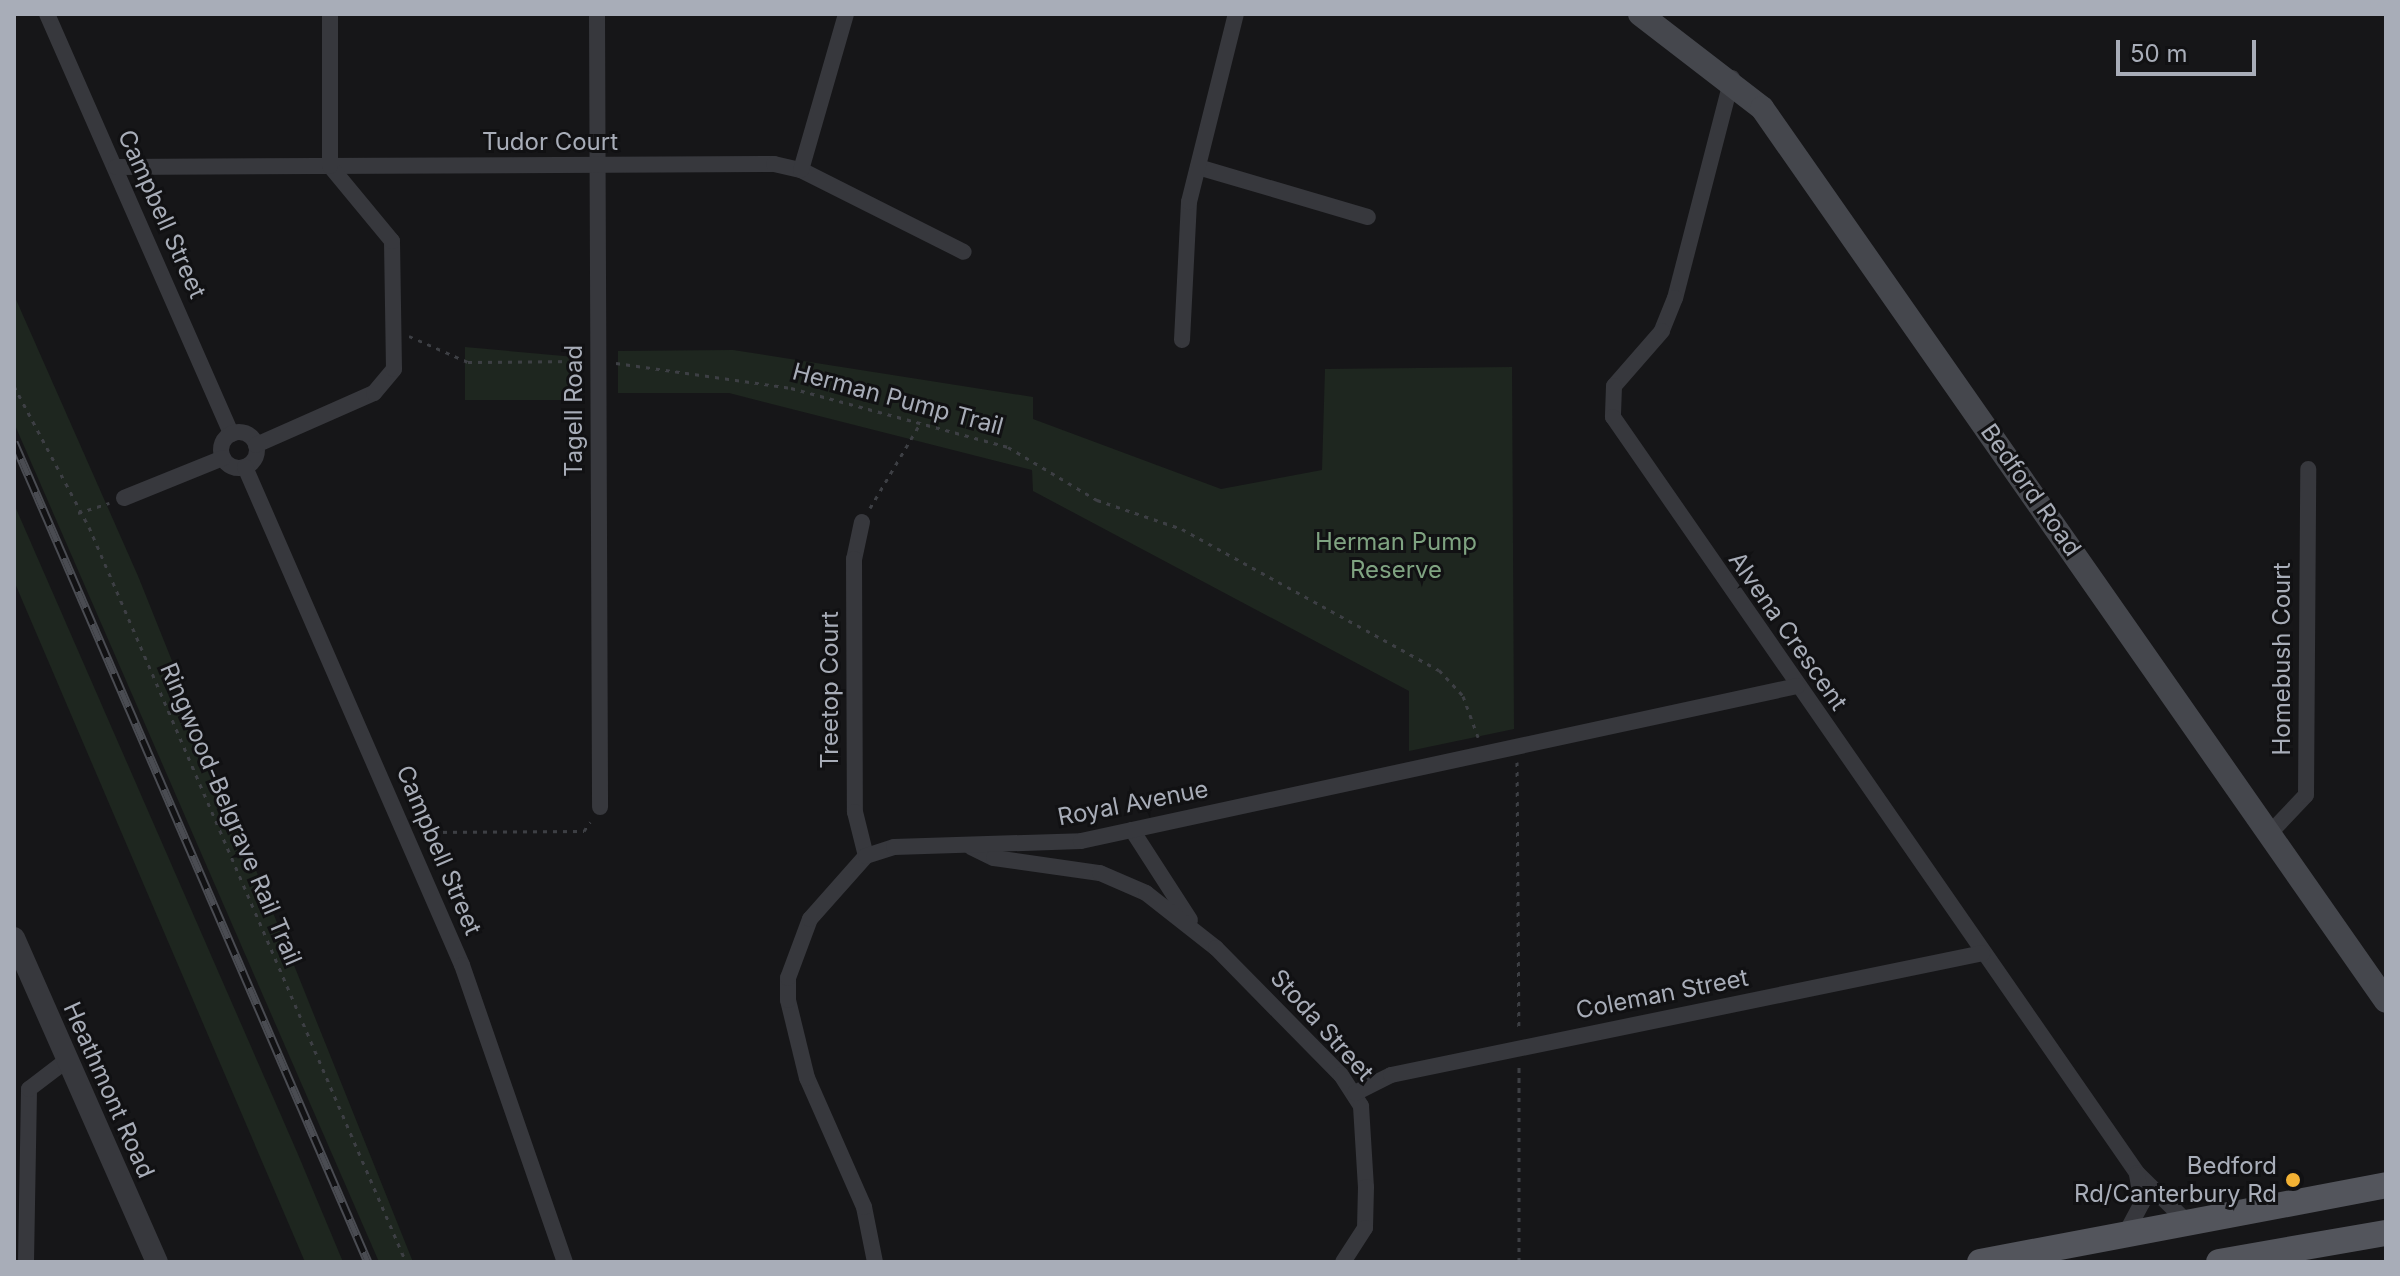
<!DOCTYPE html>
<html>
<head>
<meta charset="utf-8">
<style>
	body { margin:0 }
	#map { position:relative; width:2400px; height:1276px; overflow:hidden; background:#161618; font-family:Inter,sans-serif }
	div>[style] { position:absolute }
	.green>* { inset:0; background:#1e261f }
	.path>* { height:3px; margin-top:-1.5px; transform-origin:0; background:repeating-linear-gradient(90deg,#3d3f44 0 4px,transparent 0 10px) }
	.minor>* { height:16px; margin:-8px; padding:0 8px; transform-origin:8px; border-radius:8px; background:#37383d }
	.minor>.ring { margin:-8px; padding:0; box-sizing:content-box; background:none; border:16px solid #37383d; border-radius:50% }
	.tertiary>* { height:22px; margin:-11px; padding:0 11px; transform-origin:11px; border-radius:11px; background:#37383d }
	.secondary>* { height:24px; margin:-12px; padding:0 12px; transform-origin:12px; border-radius:12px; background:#45474d }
	.primary>* { height:26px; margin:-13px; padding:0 13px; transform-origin:13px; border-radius:13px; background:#53555c }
	.rail>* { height:9px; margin-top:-4.5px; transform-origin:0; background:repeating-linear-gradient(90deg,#111113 0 18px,#4a4c52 0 36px); box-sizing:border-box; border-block:2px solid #4a4c52 }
	.dots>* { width:22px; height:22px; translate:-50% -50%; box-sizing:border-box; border:4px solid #111113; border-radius:50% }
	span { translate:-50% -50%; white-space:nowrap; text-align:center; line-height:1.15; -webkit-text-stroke:6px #111113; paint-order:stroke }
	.street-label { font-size:24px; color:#a8adb8 }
	.park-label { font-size:24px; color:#7fa381 }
	.poi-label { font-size:24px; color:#a8adb8 }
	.right { translate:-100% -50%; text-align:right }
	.frame { position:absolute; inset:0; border:16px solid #a8adb8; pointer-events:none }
	.scale { position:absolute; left:2116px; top:40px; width:140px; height:36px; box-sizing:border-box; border:4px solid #a8adb8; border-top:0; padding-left:10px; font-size:24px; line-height:28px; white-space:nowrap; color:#a8adb8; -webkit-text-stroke:6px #111113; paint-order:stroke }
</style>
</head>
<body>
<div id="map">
	<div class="green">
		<div style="clip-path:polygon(14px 295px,138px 576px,413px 1262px,379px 1262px,14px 423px)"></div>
		<div style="clip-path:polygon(465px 347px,575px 357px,576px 400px,465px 400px)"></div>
		<div style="clip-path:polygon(733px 350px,1033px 397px,1033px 419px,1221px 489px,1322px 470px,1325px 369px,1512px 367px,1514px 729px,1409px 751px,1409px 691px,1033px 491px,1032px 470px,729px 393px,618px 393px,618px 351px)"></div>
		<div style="clip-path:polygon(14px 504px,297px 1152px,343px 1262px,305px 1262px,14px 581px)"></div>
	</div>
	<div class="path">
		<div style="left:409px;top:336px;width:64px;rotate:23.8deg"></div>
		<div style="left:468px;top:362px;width:112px;rotate:-0.5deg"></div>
		<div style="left:616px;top:363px;width:177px;rotate:8.1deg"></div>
		<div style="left:791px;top:388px;width:225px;rotate:15.2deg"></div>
		<div style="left:1008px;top:447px;width:104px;rotate:30.8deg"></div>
		<div style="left:1097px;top:500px;width:90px;rotate:18.8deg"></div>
		<div style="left:1182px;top:529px;width:293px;rotate:28.8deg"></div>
		<div style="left:1439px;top:670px;width:35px;rotate:47deg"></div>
		<div style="left:1463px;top:696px;width:44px;rotate:69.9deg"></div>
		<div style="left:14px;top:386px;width:160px;rotate:62deg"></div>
		<div style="left:89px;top:527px;width:800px;rotate:66.67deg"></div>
		<div style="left:870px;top:508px;width:100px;rotate:-59.3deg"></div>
		<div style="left:78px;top:513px;width:33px;rotate:-18deg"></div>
		<div style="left:1517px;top:762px;width:268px;rotate:89.6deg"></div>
		<div style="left:423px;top:832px;width:161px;rotate:-0.4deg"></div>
		<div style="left:584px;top:831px;width:11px;rotate:-56deg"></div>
		<div style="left:1519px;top:1262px;width:195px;rotate:-90deg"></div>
	</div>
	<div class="minor">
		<div style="left:47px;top:14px;width:459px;rotate:66.3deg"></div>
		<div style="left:597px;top:14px;width:793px;rotate:89.78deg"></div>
		<div style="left:1732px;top:78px;width:227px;rotate:104.5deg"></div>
		<div style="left:1675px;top:298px;width:35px;rotate:112deg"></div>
		<div style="left:1662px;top:331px;width:73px;rotate:131.1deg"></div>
		<div style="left:1614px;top:386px;width:31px;rotate:92deg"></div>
		<div style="left:1613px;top:417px;width:920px;rotate:55.27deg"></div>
		<div style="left:2137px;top:1173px;width:67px;rotate:44.4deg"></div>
		<div style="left:116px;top:167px;width:658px;rotate:-0.26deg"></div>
		<div style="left:774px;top:164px;width:28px;rotate:13deg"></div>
		<div style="left:801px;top:170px;width:182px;rotate:26.7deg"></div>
		<div style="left:1198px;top:167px;width:177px;rotate:16.4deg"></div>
		<div style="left:801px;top:170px;width:162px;rotate:-73.9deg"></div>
		<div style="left:1182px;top:340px;width:138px;rotate:-87.1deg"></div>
		<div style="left:1189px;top:202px;width:194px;rotate:-76deg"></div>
		<div class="ring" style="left:221px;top:432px;width:20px;height:20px"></div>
		<div style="left:256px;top:445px;width:129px;rotate:-23.8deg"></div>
		<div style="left:374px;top:393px;width:31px;rotate:-50deg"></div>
		<div style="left:394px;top:369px;width:128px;rotate:-90.9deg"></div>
		<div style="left:392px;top:241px;width:97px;rotate:-129.6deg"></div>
		<div style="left:330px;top:166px;width:152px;rotate:-90deg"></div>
		<div style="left:245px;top:467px;width:543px;rotate:66.46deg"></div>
		<div style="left:462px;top:965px;width:314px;rotate:70.9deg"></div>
		<div style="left:124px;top:498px;width:107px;rotate:-22deg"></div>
		<div style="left:862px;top:522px;width:38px;rotate:102deg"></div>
		<div style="left:854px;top:559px;width:253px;rotate:89.8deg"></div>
		<div style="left:855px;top:812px;width:45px;rotate:76deg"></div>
		<div style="left:1132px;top:830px;width:107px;rotate:57.2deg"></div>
		<div style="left:2270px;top:833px;width:52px;rotate:-46.5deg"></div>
		<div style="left:2306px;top:795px;width:326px;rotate:-89.6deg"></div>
		<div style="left:971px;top:847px;width:25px;rotate:26deg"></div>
		<div style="left:994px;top:858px;width:107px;rotate:8.1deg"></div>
		<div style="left:1100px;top:873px;width:50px;rotate:23.5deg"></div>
		<div style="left:1146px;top:893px;width:89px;rotate:38.2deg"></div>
		<div style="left:1216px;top:948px;width:178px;rotate:45.5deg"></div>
		<div style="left:1341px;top:1075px;width:37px;rotate:57deg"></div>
		<div style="left:1361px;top:1106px;width:81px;rotate:86.5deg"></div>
		<div style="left:1366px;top:1187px;width:41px;rotate:91.4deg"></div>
		<div style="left:1365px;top:1228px;width:40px;rotate:122.9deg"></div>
		<div style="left:1355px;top:1093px;width:40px;rotate:-26.6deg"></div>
		<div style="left:1391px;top:1075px;width:604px;rotate:-11.64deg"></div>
		<div style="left:2127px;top:1231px;width:32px;rotate:-62deg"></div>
		<div style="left:2142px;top:1203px;width:28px;rotate:-100deg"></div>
		<div style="left:26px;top:1262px;width:173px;rotate:-89deg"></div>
		<div style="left:29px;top:1089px;width:48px;rotate:-37.3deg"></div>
		<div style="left:875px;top:1262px;width:56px;rotate:-101.3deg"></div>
		<div style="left:864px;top:1207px;width:141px;rotate:-113.8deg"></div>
		<div style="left:807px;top:1078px;width:80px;rotate:-103.7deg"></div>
		<div style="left:788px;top:1000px;width:22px;rotate:-90deg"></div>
		<div style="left:788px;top:978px;width:63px;rotate:-69.6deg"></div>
		<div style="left:810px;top:919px;width:84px;rotate:-48.4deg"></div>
		<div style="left:866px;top:856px;width:29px;rotate:-18deg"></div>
		<div style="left:894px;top:847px;width:187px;rotate:-1.8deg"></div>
		<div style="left:1081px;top:841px;width:733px;rotate:-12.21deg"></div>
	</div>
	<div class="tertiary">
		<div style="left:14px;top:938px;width:354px;rotate:66.2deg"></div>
	</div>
	<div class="secondary">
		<div style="left:1640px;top:14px;width:154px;rotate:37.6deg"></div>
		<div style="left:1762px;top:108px;width:1089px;rotate:55.06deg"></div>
	</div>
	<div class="primary">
		<div style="left:1980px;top:1262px;width:413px;rotate:-10.7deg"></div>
		<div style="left:2219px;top:1262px;width:169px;rotate:-9.9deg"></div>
	</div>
	<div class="rail">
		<div style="left:14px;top:442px;width:893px;rotate:66.65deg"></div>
	</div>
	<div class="dots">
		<div style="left:2293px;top:1180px;background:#f2b134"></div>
	</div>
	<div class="street-label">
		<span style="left:550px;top:142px">Tudor Court</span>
		<span style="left:162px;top:214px;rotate:66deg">Campbell Street</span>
		<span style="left:898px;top:399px;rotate:15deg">Herman Pump Trail</span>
		<span style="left:574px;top:411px;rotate:-90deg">Tagell Road</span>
		<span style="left:2031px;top:490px;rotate:55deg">Bedford Road</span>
		<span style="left:1788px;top:631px;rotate:55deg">Alvena Crescent</span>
		<span style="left:2282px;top:659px;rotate:-90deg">Homebush Court</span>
		<span style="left:830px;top:690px;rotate:-90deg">Treetop Court</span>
		<span style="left:1133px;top:803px;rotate:-11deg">Royal Avenue</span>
		<span style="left:231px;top:814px;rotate:67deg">Ringwood-Belgrave Rail Trail</span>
		<span style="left:439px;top:850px;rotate:67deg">Campbell Street</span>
		<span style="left:1662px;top:994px;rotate:-11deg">Coleman Street</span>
		<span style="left:1322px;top:1025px;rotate:48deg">Stoda Street</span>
		<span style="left:109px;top:1090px;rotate:66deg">Heathmont Road</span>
	</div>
	<div class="park-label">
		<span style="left:1396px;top:556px">Herman Pump<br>Reserve</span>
	</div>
	<div class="poi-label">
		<span class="right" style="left:2277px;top:1180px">Bedford<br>Rd/Canterbury Rd</span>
	</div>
	<div class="frame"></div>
	<div class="scale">50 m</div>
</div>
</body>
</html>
